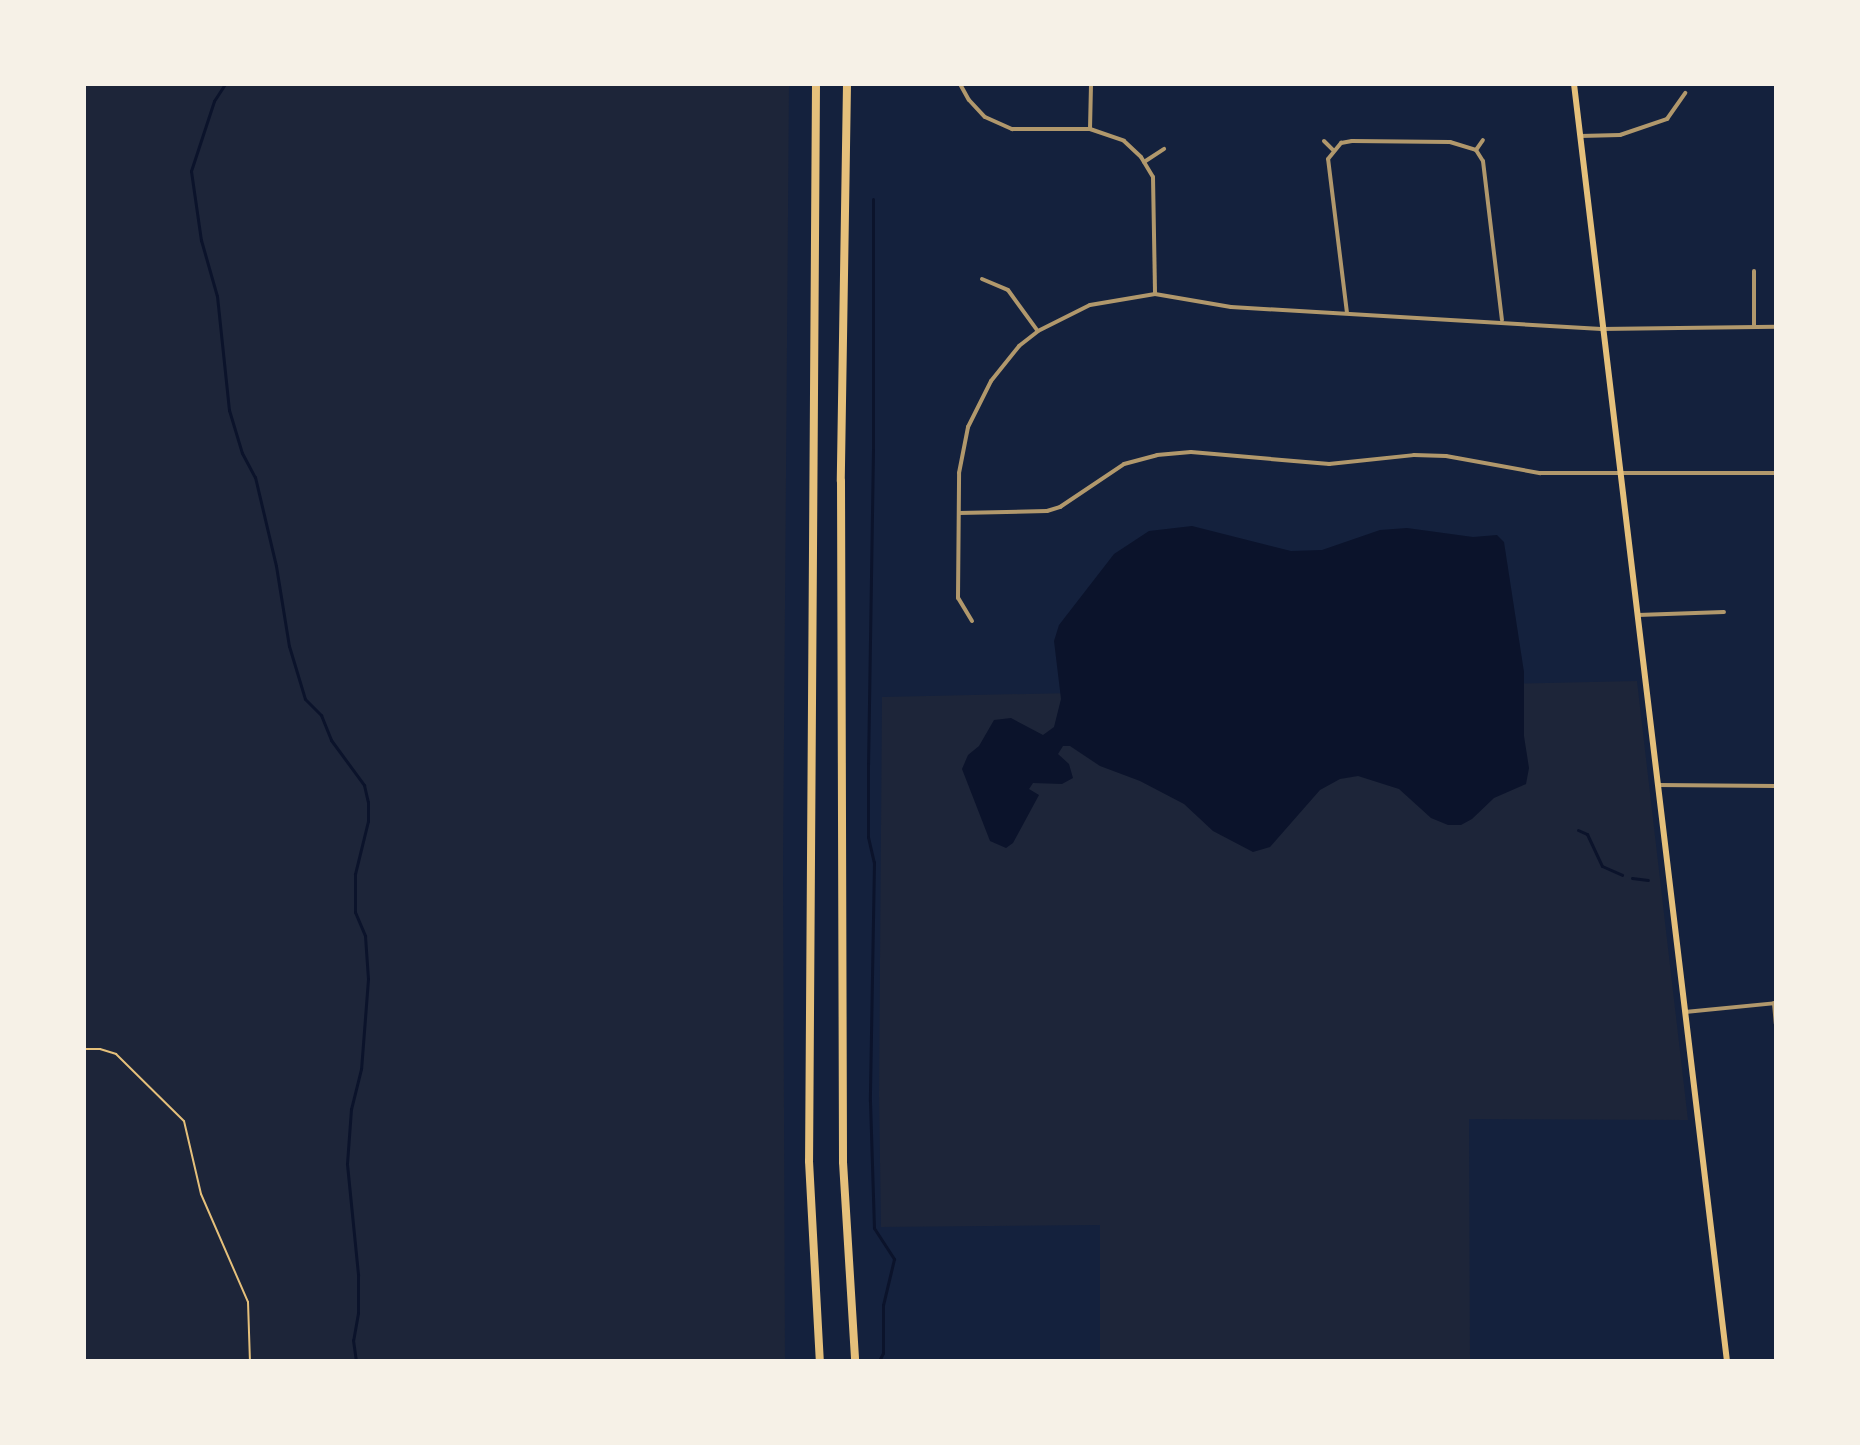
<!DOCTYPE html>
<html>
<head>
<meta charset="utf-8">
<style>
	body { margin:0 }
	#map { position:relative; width:1860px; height:1445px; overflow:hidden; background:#14213d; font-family:Mulish,sans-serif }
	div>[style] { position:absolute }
	.green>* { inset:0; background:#1d2539 }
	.water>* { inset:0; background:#0b132b }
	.stream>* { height:3px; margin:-1.5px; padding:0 1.5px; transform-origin:1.5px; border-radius:1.5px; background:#0b132b }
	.path>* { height:2px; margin:-1px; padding:0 1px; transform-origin:1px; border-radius:1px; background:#e5c07b }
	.minor>* { height:4px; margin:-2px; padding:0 2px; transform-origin:2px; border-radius:2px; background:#b1986c }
	.secondary>* { height:6px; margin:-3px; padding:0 3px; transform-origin:3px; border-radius:3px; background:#e5c07b }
	.motorway>* { height:8px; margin:-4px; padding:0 4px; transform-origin:4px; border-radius:4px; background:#e5c07b }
	span { translate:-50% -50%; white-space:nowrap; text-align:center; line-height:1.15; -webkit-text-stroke:6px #f6f1e7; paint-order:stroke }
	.frame { position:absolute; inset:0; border:86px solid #f6f1e7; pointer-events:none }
</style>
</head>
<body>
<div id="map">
	<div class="green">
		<div style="clip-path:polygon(84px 84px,789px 84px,783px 867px,785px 1361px,84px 1361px)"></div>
		<div style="clip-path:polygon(1637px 681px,1688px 1120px,1469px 1119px,1470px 1361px,1100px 1361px,1100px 1225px,881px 1227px,879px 1095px,882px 697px)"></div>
	</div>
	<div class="water">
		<div style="clip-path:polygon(1192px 526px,1291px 551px,1322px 550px,1380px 530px,1407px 528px,1473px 537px,1497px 535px,1504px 542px,1524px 672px,1524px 736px,1529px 768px,1526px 784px,1494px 798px,1472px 819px,1461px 825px,1448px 825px,1431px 818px,1399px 789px,1358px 776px,1340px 779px,1320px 790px,1270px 847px,1253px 852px,1213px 831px,1184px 804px,1140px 781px,1100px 766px,1070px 746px,1063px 746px,1058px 754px,1069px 764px,1073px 778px,1062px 784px,1033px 783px,1029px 789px,1039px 795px,1013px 843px,1006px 848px,990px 841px,962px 769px,968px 755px,979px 746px,994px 720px,1011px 718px,1043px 735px,1054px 727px,1061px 699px,1054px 641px,1059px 625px,1114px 554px,1149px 531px)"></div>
	</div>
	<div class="stream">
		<div style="left:225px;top:84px;width:20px;rotate:123deg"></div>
		<div style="left:214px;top:101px;width:74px;rotate:108.2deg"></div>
		<div style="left:191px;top:171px;width:70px;rotate:81.8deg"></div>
		<div style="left:201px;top:240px;width:58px;rotate:74.1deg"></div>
		<div style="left:217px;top:296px;width:115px;rotate:84deg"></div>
		<div style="left:229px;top:410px;width:45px;rotate:73.2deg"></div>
		<div style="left:242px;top:453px;width:27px;rotate:62deg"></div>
		<div style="left:255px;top:477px;width:91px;rotate:76.7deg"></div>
		<div style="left:276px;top:566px;width:81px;rotate:80.8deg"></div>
		<div style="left:289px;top:646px;width:55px;rotate:73.2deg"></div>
		<div style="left:305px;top:699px;width:23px;rotate:45deg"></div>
		<div style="left:321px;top:715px;width:27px;rotate:68deg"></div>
		<div style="left:331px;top:740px;width:56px;rotate:53.7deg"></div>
		<div style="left:364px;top:785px;width:17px;rotate:77deg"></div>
		<div style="left:368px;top:802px;width:19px;rotate:90deg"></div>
		<div style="left:368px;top:821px;width:55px;rotate:103.8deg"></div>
		<div style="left:355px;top:874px;width:38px;rotate:90deg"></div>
		<div style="left:355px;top:912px;width:26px;rotate:67deg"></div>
		<div style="left:365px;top:936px;width:43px;rotate:86deg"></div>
		<div style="left:368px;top:979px;width:90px;rotate:94.4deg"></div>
		<div style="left:361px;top:1069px;width:41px;rotate:104deg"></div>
		<div style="left:351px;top:1109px;width:55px;rotate:94.2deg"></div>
		<div style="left:347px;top:1164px;width:112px;rotate:84.3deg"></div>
		<div style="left:358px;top:1275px;width:38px;rotate:90deg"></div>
		<div style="left:358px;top:1313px;width:27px;rotate:100deg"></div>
		<div style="left:353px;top:1340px;width:21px;rotate:82deg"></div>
		<div style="left:873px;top:199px;width:251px;rotate:90deg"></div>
		<div style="left:873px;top:450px;width:314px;rotate:90.9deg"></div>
		<div style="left:868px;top:764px;width:73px;rotate:90deg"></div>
		<div style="left:868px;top:837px;width:26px;rotate:77deg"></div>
		<div style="left:874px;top:862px;width:239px;rotate:91deg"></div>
		<div style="left:870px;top:1101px;width:127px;rotate:88.2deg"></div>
		<div style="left:874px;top:1228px;width:37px;rotate:57deg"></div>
		<div style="left:894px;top:1259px;width:47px;rotate:103.4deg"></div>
		<div style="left:883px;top:1305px;width:48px;rotate:90deg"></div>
		<div style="left:883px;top:1353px;width:7px;rotate:117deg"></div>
		<div style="left:1578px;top:830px;width:10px;rotate:24deg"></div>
		<div style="left:1587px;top:834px;width:35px;rotate:65deg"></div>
		<div style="left:1602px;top:866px;width:22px;rotate:24deg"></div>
		<div style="left:1632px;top:878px;width:16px;rotate:7deg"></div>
	</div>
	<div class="path">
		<div style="left:84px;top:1049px;width:16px"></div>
		<div style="left:100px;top:1049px;width:17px;rotate:17deg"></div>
		<div style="left:116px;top:1054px;width:95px;rotate:44.6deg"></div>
		<div style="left:184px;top:1121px;width:75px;rotate:76.9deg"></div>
		<div style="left:201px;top:1194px;width:118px;rotate:66.5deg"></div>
		<div style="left:248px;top:1302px;width:59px;rotate:88.1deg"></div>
	</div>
	<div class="minor">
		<div style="left:960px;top:84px;width:18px;rotate:61deg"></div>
		<div style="left:969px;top:100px;width:23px;rotate:47deg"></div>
		<div style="left:985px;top:117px;width:30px;rotate:24deg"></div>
		<div style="left:1012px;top:129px;width:78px"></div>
		<div style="left:1090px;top:129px;width:36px;rotate:19deg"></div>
		<div style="left:1124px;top:141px;width:23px;rotate:43deg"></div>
		<div style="left:1141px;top:157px;width:23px;rotate:59deg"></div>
		<div style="left:1153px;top:177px;width:117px;rotate:89deg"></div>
		<div style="left:1090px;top:129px;width:45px;rotate:-88.7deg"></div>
		<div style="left:1580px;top:136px;width:40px;rotate:-1.4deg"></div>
		<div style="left:1620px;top:135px;width:50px;rotate:-18.8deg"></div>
		<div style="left:1667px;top:119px;width:32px;rotate:-55deg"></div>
		<div style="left:1324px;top:141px;width:13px;rotate:45deg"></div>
		<div style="left:1476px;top:150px;width:12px;rotate:-55deg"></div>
		<div style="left:1144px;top:162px;width:24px;rotate:-33deg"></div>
		<div style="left:1754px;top:271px;width:56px;rotate:90deg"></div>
		<div style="left:982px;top:279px;width:28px;rotate:23deg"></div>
		<div style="left:1008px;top:290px;width:49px;rotate:54.1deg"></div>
		<div style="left:1347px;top:313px;width:155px;rotate:-97deg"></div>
		<div style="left:1328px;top:159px;width:21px;rotate:-51deg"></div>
		<div style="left:1341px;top:143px;width:11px;rotate:-10deg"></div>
		<div style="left:1352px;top:141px;width:98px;rotate:0.6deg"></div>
		<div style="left:1450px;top:142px;width:27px;rotate:17deg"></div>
		<div style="left:1476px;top:150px;width:13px;rotate:58deg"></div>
		<div style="left:1483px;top:161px;width:160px;rotate:83.2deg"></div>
		<div style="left:959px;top:513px;width:88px;rotate:-1.3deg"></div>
		<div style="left:1047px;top:511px;width:14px;rotate:-17deg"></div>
		<div style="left:1060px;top:507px;width:77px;rotate:-33.9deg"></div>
		<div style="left:1124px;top:464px;width:34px;rotate:-15deg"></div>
		<div style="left:1157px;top:455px;width:34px;rotate:-5deg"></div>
		<div style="left:1191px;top:452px;width:139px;rotate:5deg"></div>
		<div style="left:1329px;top:464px;width:85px;rotate:-6deg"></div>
		<div style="left:1414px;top:455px;width:32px;rotate:2deg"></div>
		<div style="left:1446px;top:456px;width:96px;rotate:10.3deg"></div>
		<div style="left:1540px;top:473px;width:236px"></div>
		<div style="left:1638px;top:615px;width:86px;rotate:-2deg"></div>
		<div style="left:972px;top:621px;width:27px;rotate:-121deg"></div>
		<div style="left:958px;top:598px;width:125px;rotate:-89.5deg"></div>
		<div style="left:959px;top:473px;width:47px;rotate:-78.9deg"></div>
		<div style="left:968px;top:427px;width:51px;rotate:-63.4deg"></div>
		<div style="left:991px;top:381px;width:45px;rotate:-51.3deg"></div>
		<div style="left:1019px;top:346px;width:24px;rotate:-38deg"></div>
		<div style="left:1038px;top:331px;width:58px;rotate:-26.6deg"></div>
		<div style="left:1090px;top:305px;width:66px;rotate:-9.6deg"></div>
		<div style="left:1155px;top:294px;width:77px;rotate:9.7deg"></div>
		<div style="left:1231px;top:307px;width:371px;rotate:3.4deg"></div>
		<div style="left:1601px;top:329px;width:175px;rotate:-0.7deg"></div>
		<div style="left:1658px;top:785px;width:118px;rotate:0.5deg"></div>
		<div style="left:1774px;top:1003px;width:21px;rotate:85deg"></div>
		<div style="left:1685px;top:1012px;width:91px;rotate:-5.6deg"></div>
	</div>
	<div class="secondary">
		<div style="left:1574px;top:84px;width:1286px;rotate:83.17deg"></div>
	</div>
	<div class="motorway">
		<div style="left:816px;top:84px;width:1077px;rotate:90.37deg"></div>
		<div style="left:809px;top:1161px;width:200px;rotate:86.9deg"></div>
		<div style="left:847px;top:84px;width:397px;rotate:90.9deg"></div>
		<div style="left:841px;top:481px;width:681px;rotate:89.83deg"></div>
		<div style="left:843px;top:1162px;width:199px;rotate:86.5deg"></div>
	</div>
	<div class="frame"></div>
</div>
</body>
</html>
